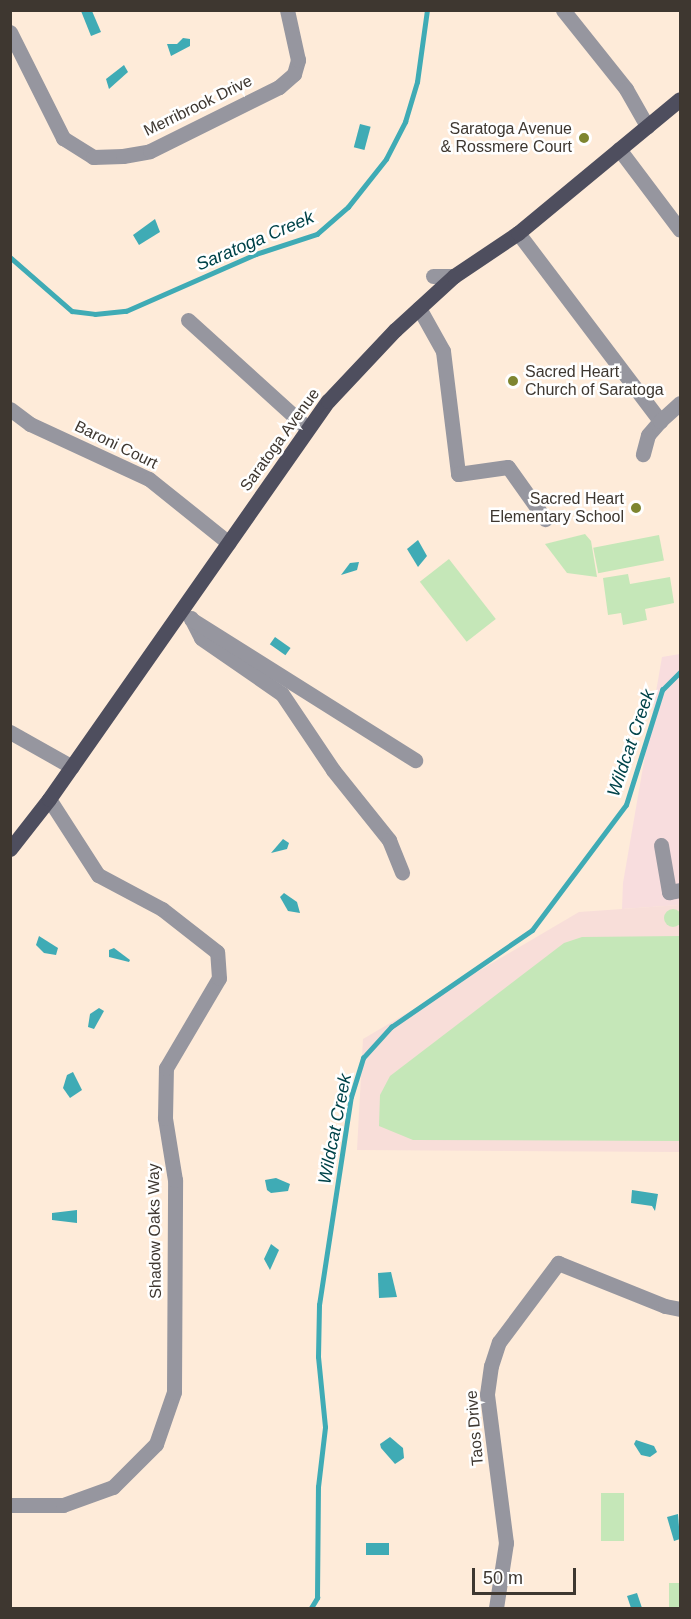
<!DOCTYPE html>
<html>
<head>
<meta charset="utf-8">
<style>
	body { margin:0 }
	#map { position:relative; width:691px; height:1619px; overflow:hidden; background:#feebd9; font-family:Arial,sans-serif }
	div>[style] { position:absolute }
	.commercial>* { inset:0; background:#f8ddde }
	.education>* { inset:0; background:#f8ded9 }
	.green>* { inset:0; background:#c5e7b8; transform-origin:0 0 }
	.round { border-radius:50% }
	.water>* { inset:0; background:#3fabb5; transform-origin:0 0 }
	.stream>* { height:4.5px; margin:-2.25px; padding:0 2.25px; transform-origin:2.25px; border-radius:2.25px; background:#3fabb5 }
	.minor>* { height:15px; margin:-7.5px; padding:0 7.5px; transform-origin:7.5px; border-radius:7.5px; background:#96969f }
	.major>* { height:15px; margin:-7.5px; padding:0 7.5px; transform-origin:7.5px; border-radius:7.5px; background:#4e4e5e }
	.dots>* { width:16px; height:16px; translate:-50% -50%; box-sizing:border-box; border:3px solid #fff; border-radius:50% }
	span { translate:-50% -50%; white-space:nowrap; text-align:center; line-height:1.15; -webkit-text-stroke:5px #fff; paint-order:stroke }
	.street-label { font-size:16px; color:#3e3730 }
	.poi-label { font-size:16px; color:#3e3730 }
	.right { translate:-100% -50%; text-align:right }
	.left { translate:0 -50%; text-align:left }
	.water-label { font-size:18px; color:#004349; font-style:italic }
	.frame { position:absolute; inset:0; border:12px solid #3e3730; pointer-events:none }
	.scale { position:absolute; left:472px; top:1568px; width:104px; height:27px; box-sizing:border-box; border:3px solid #3e3730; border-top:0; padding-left:8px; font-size:18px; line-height:21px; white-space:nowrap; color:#3e3730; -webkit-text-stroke:4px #fff; paint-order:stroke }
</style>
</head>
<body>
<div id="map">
	<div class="commercial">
		<div style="clip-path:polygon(680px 654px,680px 905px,622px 909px,623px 883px,662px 657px)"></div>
	</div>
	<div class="education">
		<div style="clip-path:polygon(680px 905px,680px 1152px,357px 1150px,363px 1039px,579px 912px)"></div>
	</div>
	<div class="green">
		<div style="clip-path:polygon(585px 534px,591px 541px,597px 577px,567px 573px,545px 544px)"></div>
		<div style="left:659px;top:535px;width:26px;height:67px;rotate:79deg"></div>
		<div style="left:449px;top:559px;width:76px;height:37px;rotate:52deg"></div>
		<div style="clip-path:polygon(628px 574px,630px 584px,670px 577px,674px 603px,645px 609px,647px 620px,623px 625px,621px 613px,608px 615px,603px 578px)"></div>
		<div class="round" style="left:664px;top:909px;width:18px;height:18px"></div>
		<div style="clip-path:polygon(680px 936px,680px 1141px,413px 1140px,379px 1126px,380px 1095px,390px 1076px,564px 943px,582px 937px)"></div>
		<div style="left:601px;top:1493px;width:23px;height:48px"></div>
		<div style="left:680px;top:1583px;width:25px;height:11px;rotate:90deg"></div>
	</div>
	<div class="water">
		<div style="clip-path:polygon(81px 11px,92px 11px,101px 32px,91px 36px)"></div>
		<div style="clip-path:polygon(183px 38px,190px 39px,190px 46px,171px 56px,167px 44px,177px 44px)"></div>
		<div style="clip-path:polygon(124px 65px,128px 72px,109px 89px,106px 79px)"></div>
		<div style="left:360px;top:124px;width:11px;height:24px;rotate:15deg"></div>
		<div style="clip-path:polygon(155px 219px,160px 232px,139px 245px,133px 235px)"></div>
		<div style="clip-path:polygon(418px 540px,427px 556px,418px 567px,407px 549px)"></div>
		<div style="clip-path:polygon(359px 562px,357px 570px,341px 575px,350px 563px)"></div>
		<div style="left:275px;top:637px;width:19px;height:9px;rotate:35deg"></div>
		<div style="clip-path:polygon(283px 839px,289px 843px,287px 849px,271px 853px)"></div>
		<div style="clip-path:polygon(284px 893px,297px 902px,300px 913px,288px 911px,280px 897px)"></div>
		<div style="clip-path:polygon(39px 936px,58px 948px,56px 955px,44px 953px,36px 945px)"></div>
		<div style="clip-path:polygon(114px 948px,130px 960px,129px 962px,109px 957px,109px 950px)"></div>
		<div style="clip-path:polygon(99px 1008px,104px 1011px,94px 1029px,88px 1027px,90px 1014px)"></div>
		<div style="clip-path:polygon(73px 1072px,82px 1090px,70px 1098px,63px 1088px,67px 1075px)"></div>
		<div style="clip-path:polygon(276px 1178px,290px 1184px,288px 1191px,271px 1193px,267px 1190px,265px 1180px)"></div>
		<div style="clip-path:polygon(632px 1190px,658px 1194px,655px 1211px,652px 1206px,631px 1203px)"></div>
		<div style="clip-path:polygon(77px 1210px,77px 1223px,52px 1220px,52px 1213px)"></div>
		<div style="clip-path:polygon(271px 1244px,279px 1250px,270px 1270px,264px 1259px)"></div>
		<div style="clip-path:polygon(391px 1272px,397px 1297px,379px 1298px,378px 1273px)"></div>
		<div style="clip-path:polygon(390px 1437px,403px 1448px,404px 1458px,395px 1464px,381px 1448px,380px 1444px)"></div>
		<div style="clip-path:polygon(636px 1440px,654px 1446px,657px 1452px,650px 1457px,641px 1455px,634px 1444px)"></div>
		<div style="clip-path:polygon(678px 1514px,680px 1539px,674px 1541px,667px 1517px)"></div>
		<div style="left:366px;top:1543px;width:23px;height:12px"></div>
		<div style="clip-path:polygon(637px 1593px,642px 1608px,631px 1608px,627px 1596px)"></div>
	</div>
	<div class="stream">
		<div style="left:10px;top:257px;width:82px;rotate:41.1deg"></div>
		<div style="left:72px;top:311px;width:23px;rotate:7deg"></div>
		<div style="left:95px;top:314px;width:31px;rotate:-6deg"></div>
		<div style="left:126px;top:311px;width:142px;rotate:-23.7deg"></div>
		<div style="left:256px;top:254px;width:64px;rotate:-18.2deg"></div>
		<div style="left:317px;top:234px;width:41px;rotate:-41.1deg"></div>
		<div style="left:348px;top:207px;width:61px;rotate:-51.6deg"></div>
		<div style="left:386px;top:159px;width:42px;rotate:-62.8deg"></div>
		<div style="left:405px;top:122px;width:42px;rotate:-73.3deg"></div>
		<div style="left:417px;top:82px;width:73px;rotate:-82.1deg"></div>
		<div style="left:311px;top:1608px;width:12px;rotate:-59deg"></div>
		<div style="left:317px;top:1598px;width:111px;rotate:-89.5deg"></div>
		<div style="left:318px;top:1487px;width:60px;rotate:-83.3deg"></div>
		<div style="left:325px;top:1427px;width:70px;rotate:-95.7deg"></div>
		<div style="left:318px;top:1357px;width:52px;rotate:-88.9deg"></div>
		<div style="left:319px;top:1305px;width:210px;rotate:-81.3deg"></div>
		<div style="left:351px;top:1097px;width:41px;rotate:-72.9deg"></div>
		<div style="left:363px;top:1058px;width:42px;rotate:-47.9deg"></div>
		<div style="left:391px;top:1027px;width:171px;rotate:-34.5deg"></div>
		<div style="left:532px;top:930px;width:156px;rotate:-53.1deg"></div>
		<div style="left:626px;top:805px;width:121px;rotate:-72.6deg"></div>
		<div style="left:662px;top:690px;width:25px;rotate:-45deg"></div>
	</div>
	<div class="minor">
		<div style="left:563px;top:10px;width:101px;rotate:51.4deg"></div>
		<div style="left:626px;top:89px;width:43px;rotate:60.4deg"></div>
		<div style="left:10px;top:32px;width:119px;rotate:63.4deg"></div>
		<div style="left:63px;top:138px;width:36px;rotate:32deg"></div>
		<div style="left:93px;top:157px;width:30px;rotate:-2deg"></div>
		<div style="left:123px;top:156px;width:27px;rotate:-10deg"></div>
		<div style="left:150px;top:151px;width:144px;rotate:-26.4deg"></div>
		<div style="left:279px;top:87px;width:20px;rotate:-41deg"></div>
		<div style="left:294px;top:74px;width:15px;rotate:-74deg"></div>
		<div style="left:298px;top:60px;width:51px;rotate:-102.4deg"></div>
		<div style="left:619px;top:149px;width:101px;rotate:53deg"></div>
		<div style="left:518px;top:233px;width:236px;rotate:52.9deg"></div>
		<div style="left:660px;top:421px;width:18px;rotate:131deg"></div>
		<div style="left:648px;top:435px;width:20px;rotate:105deg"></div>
		<div style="left:433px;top:276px;width:21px"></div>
		<div style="left:419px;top:308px;width:49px;rotate:60.8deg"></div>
		<div style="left:443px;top:351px;width:124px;rotate:83deg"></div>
		<div style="left:458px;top:474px;width:50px;rotate:-8deg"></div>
		<div style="left:508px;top:467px;width:64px;rotate:54.6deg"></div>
		<div style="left:188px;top:320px;width:161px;rotate:42.2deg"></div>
		<div style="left:10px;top:409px;width:25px;rotate:37deg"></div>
		<div style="left:30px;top:424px;width:131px;rotate:24.8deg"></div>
		<div style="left:149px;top:479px;width:102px;rotate:38.7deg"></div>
		<div style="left:660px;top:421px;width:27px;rotate:-42deg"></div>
		<div style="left:191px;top:618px;width:22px;rotate:63deg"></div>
		<div style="left:201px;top:638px;width:98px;rotate:34.7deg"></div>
		<div style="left:282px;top:694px;width:92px;rotate:56.1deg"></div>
		<div style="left:333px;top:770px;width:90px;rotate:51.3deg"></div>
		<div style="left:389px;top:840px;width:35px;rotate:68deg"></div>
		<div style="left:191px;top:619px;width:265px;rotate:32.2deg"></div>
		<div style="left:10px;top:732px;width:71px;rotate:29.4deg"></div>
		<div style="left:661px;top:845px;width:48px;rotate:80.3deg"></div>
		<div style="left:669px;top:892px;width:11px;rotate:-10deg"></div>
		<div style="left:10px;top:1505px;width:53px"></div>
		<div style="left:63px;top:1505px;width:53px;rotate:-19.8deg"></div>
		<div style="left:113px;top:1487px;width:61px;rotate:-45deg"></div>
		<div style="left:156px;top:1444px;width:55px;rotate:-70.9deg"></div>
		<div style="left:174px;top:1392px;width:212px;rotate:-89.7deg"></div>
		<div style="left:175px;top:1180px;width:63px;rotate:-99.2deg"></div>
		<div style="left:165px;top:1118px;width:50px;rotate:-88.9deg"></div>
		<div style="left:166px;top:1068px;width:104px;rotate:-59.5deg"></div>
		<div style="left:219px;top:978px;width:26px;rotate:-94deg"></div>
		<div style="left:217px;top:952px;width:70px;rotate:-142deg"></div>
		<div style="left:162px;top:909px;width:72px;rotate:-152deg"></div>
		<div style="left:98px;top:875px;width:90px;rotate:-122.8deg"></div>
		<div style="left:496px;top:1608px;width:66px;rotate:-81.3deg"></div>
		<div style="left:506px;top:1543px;width:150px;rotate:-97.3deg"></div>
		<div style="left:487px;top:1394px;width:28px;rotate:-82deg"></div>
		<div style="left:491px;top:1366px;width:25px;rotate:-72deg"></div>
		<div style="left:499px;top:1342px;width:99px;rotate:-53.2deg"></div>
		<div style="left:558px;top:1263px;width:115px;rotate:21.9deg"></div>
		<div style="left:665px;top:1306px;width:15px;rotate:11deg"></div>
	</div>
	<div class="major">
		<div style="left:10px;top:849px;width:63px;rotate:-52deg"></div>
		<div style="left:49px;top:799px;width:486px;rotate:-55deg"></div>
		<div style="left:328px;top:401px;width:98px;rotate:-46.7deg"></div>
		<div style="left:395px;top:330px;width:80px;rotate:-42.5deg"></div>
		<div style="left:454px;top:276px;width:77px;rotate:-33.9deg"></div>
		<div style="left:518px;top:233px;width:210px;rotate:-39.6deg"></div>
	</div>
	<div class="dots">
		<div style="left:584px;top:138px;background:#7e8530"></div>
		<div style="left:513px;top:381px;background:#7e8530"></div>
		<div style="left:636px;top:508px;background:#7e8530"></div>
	</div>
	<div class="street-label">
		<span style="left:198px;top:106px;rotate:-26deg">Merribrook Drive</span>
		<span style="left:280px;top:440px;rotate:-54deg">Saratoga Avenue</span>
		<span style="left:116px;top:445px;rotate:26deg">Baroni Court</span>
		<span style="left:155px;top:1231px;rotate:-91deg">Shadow Oaks Way</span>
		<span style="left:475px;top:1428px;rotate:-95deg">Taos Drive</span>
	</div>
	<div class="poi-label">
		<span class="right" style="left:572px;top:138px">Saratoga Avenue<br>&amp; Rossmere Court</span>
		<span class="left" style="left:525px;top:381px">Sacred Heart<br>Church of Saratoga</span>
		<span class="right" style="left:624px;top:508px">Sacred Heart<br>Elementary School</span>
	</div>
	<div class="water-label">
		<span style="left:255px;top:241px;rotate:-23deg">Saratoga Creek</span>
		<span style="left:631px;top:743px;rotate:-71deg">Wildcat Creek</span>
		<span style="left:335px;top:1129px;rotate:-79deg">Wildcat Creek</span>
	</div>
	<div class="frame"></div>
	<div class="scale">50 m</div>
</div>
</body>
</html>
